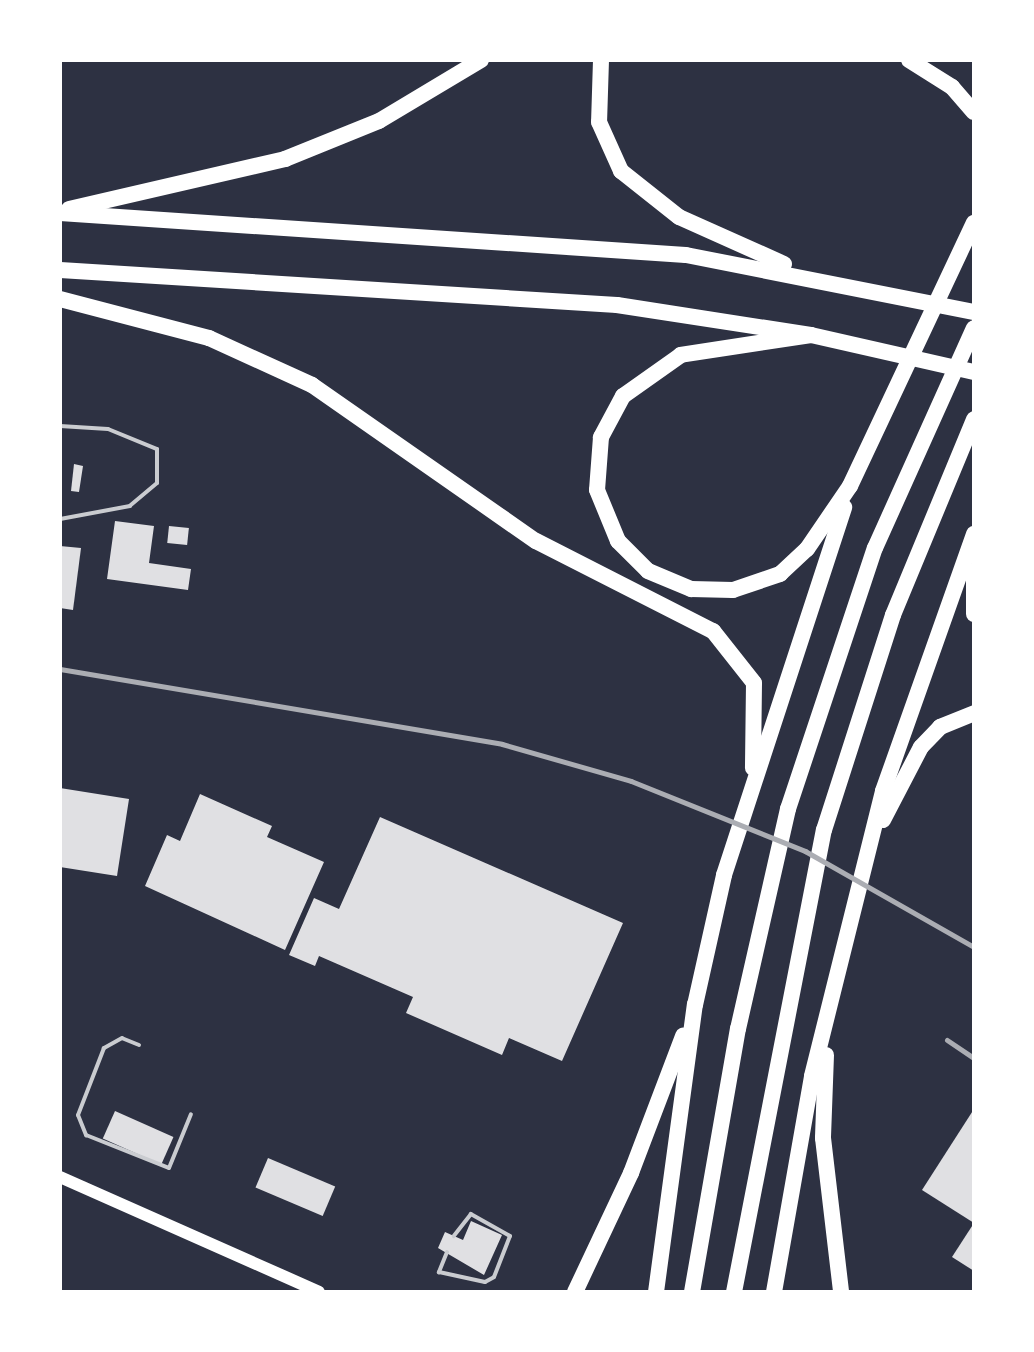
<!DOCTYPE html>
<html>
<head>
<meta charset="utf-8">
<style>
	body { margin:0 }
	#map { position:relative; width:1034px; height:1352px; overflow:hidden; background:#2d3142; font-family:"Varela Round",sans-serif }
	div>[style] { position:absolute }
	.building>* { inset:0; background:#e0e0e3; transform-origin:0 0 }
	.service>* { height:4px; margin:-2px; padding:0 2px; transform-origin:2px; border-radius:2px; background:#caccd0 }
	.primary>* { height:12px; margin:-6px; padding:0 6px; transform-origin:6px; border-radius:6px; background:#fff }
	.motorway>* { height:16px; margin:-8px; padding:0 8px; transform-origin:8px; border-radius:8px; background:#fff }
	.rail>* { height:5px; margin:-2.5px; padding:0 2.5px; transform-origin:2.5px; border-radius:2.5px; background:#abadb3 }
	span { translate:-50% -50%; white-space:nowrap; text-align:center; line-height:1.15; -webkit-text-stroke:8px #fff; paint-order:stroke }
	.frame { position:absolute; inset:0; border:62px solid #fff; pointer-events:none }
</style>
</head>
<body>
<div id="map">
	<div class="building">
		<div style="clip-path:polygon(74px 464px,83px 466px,79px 492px,71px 491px)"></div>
		<div style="clip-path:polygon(115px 521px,154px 526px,149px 563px,191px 569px,188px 590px,107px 579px)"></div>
		<div style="left:169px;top:526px;width:20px;height:17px;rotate:6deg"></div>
		<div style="clip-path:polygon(60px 546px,81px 548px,73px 610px,60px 608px)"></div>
		<div style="clip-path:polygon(60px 788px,129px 799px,117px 876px,60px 867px)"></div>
		<div style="clip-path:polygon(200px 794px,272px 826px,267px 837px,324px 862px,285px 950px,145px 886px,167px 835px,180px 841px)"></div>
		<div style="clip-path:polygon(380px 817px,623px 923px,562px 1061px,509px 1038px,502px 1055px,406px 1013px,413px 997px,319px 956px,315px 966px,289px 955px,314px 898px,339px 909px)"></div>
		<div style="clip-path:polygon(974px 1109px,974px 1223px,922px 1190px)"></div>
		<div style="left:115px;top:1111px;width:64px;height:30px;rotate:24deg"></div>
		<div style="left:268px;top:1158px;width:73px;height:32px;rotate:23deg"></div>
		<div style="clip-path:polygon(471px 1221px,502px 1235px,484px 1275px,438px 1248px,445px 1232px,463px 1240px)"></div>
		<div style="clip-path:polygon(974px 1223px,974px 1271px,952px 1257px)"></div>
	</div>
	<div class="service">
		<div style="left:60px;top:426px;width:48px;rotate:3.6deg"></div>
		<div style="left:108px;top:429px;width:53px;rotate:22.2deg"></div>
		<div style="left:157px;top:449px;width:34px;rotate:90deg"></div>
		<div style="left:157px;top:483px;width:35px;rotate:140deg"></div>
		<div style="left:130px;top:506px;width:71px;rotate:169.5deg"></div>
		<div style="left:139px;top:1045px;width:18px;rotate:-158deg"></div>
		<div style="left:122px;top:1038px;width:21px;rotate:151deg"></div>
		<div style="left:104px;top:1048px;width:72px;rotate:111.2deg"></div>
		<div style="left:78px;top:1115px;width:22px;rotate:68deg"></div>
		<div style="left:86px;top:1135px;width:89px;rotate:21.7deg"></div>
		<div style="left:169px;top:1168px;width:58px;rotate:-67.8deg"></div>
		<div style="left:447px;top:1252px;width:22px;rotate:112deg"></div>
		<div style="left:439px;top:1272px;width:47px;rotate:12.3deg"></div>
		<div style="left:485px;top:1282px;width:10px;rotate:-29deg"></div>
		<div style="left:494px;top:1277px;width:44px;rotate:-68.7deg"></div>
		<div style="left:510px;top:1236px;width:45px;rotate:-150.6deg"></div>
		<div style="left:471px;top:1214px;width:28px;rotate:128deg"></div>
	</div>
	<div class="primary">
		<div style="left:60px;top:1177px;width:283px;rotate:23.9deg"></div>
	</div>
	<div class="motorway">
		<div style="left:601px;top:60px;width:62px;rotate:91.8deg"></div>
		<div style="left:599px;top:122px;width:54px;rotate:65.8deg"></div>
		<div style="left:621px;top:171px;width:74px;rotate:38.4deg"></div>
		<div style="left:679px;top:217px;width:115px;rotate:24.1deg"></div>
		<div style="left:909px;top:60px;width:51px;rotate:32.1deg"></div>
		<div style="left:952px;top:87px;width:33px;rotate:49deg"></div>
		<div style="left:69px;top:209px;width:222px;rotate:-13deg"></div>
		<div style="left:285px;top:159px;width:101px;rotate:-22deg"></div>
		<div style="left:379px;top:121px;width:119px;rotate:-30.9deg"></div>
		<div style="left:60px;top:213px;width:627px;rotate:3.84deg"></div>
		<div style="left:686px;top:255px;width:294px;rotate:11.2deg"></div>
		<div style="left:60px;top:270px;width:558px;rotate:3.6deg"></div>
		<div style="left:617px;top:305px;width:196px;rotate:8.8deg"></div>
		<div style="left:811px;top:335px;width:167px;rotate:12.8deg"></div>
		<div style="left:60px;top:299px;width:154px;rotate:14.7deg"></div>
		<div style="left:209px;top:338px;width:113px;rotate:24.5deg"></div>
		<div style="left:312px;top:385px;width:273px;rotate:34.9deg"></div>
		<div style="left:536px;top:541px;width:199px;rotate:27deg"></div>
		<div style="left:713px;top:631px;width:66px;rotate:51.7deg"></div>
		<div style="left:754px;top:683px;width:85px;rotate:90.7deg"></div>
		<div style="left:811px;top:335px;width:132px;rotate:171.3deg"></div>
		<div style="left:681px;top:355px;width:71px;rotate:144.7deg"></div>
		<div style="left:623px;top:396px;width:47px;rotate:118.2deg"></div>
		<div style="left:601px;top:437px;width:53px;rotate:94.3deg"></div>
		<div style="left:597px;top:490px;width:55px;rotate:67.6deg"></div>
		<div style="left:618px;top:541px;width:42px;rotate:45deg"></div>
		<div style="left:648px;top:571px;width:47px;rotate:22.7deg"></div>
		<div style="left:691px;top:589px;width:42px;rotate:1.4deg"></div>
		<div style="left:733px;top:590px;width:50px;rotate:-18.8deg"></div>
		<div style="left:780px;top:574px;width:37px;rotate:-43deg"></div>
		<div style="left:807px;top:549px;width:76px;rotate:-55.7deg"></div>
		<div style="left:850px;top:486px;width:291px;rotate:-64.8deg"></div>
		<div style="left:974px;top:571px;width:43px;rotate:90deg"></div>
		<div style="left:883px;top:820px;width:82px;rotate:-62.5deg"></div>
		<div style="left:921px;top:747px;width:28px;rotate:-46deg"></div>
		<div style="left:940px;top:727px;width:37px;rotate:-22deg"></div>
		<div style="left:826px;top:1055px;width:83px;rotate:92.1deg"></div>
		<div style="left:823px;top:1138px;width:155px;rotate:83.3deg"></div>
		<div style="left:575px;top:1292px;width:132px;rotate:-64.8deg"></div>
		<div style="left:631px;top:1173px;width:147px;rotate:-69.2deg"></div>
		<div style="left:656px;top:1292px;width:290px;rotate:-82.3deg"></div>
		<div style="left:695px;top:1005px;width:133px;rotate:-77.4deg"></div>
		<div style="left:724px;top:875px;width:387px;rotate:-71.9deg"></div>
		<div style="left:692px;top:1292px;width:267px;rotate:-80.1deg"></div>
		<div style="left:738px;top:1029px;width:226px;rotate:-77.2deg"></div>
		<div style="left:788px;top:809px;width:275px;rotate:-71.6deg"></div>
		<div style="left:875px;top:548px;width:241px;rotate:-65.8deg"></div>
		<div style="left:734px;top:1292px;width:471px;rotate:-79deg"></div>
		<div style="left:824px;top:830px;width:226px;rotate:-72.2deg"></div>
		<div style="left:893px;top:615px;width:212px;rotate:-67.5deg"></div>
		<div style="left:774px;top:1292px;width:219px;rotate:-80deg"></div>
		<div style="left:812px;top:1076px;width:294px;rotate:-76deg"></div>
		<div style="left:883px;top:791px;width:273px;rotate:-70.5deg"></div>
	</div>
	<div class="rail">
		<div style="left:60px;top:669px;width:448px;rotate:9.6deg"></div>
		<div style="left:502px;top:744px;width:134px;rotate:16deg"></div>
		<div style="left:631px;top:781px;width:188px;rotate:21.9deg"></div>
		<div style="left:805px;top:851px;width:194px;rotate:29.6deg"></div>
		<div style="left:947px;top:1040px;width:32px;rotate:34deg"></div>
	</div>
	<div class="frame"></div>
</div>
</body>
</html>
